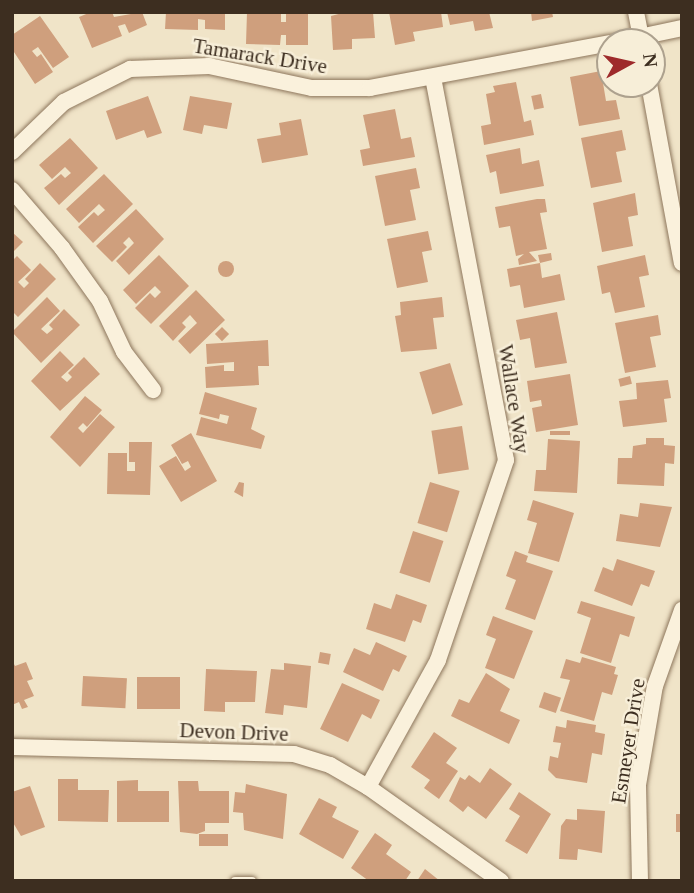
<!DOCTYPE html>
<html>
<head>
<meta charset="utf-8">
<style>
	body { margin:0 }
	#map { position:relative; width:694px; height:893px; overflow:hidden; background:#f0e4c8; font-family:Georgia,serif }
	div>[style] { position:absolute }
	.building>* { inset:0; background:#cf9f7d; transform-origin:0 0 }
	.round { border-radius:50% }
	.path>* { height:3.5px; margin-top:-1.75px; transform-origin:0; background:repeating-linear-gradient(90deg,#8d765c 0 5px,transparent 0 8.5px) }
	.roads { filter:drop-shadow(0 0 2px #8d765c) drop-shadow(0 0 2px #8d765c) }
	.service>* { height:8px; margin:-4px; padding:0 4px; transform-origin:4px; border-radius:4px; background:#faf1dc }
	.minor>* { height:16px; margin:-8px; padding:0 8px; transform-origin:8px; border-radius:8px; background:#faf1dc }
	span { translate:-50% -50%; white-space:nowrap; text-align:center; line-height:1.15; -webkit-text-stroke:5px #f7eed8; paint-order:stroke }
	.street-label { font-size:21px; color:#3d2e20 }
	.frame { position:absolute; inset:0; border:14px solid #3d2e20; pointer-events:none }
	.north { position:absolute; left:596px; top:28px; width:70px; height:70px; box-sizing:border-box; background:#f7eed8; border:2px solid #ada18e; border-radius:50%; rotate:82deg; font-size:19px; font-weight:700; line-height:28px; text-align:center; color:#3d2e20 }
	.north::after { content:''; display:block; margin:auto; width:24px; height:32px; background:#9e2a2b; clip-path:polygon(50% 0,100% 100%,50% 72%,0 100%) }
</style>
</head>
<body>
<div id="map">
	<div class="building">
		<div style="clip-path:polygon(91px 12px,112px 12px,114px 17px,142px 12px,147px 25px,129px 33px,125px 24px,118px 26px,122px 36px,92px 48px,79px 17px)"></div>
		<div style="clip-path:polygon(166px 12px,225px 12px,225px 30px,205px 29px,205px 20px,198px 19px,198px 30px,165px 29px)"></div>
		<div style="clip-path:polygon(247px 12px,281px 12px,281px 22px,286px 22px,286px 12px,308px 12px,308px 45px,286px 45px,286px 35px,281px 35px,280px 45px,246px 44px)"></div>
		<div style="clip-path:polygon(346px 12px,373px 12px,375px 38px,352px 39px,352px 49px,333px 50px,331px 16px)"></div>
		<div style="clip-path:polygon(389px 12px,441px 12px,443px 27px,413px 32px,415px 41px,395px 45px)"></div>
		<div style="clip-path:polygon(447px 12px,489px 12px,493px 28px,475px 31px,473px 21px,450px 25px)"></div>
		<div style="clip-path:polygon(531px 12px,552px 12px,553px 17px,532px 21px)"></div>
		<div style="clip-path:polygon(40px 16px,69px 57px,53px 68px,38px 47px,32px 51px,37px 57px,41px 54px,53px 72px,35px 84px,12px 49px,12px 35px)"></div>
		<div style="clip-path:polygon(601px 71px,606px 101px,616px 100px,620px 119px,579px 126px,570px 77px)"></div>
		<div style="clip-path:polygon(516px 82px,524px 122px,531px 120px,534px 135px,484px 145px,481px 126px,491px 124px,486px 94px,495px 92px,493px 86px)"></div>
		<div style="left:541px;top:94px;width:14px;height:10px;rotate:78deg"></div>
		<div style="clip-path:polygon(148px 96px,162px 133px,147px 138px,144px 130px,116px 140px,106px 111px)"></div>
		<div style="clip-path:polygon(190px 96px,232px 103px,227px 129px,204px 125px,202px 134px,183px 130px)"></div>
		<div style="clip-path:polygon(395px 109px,401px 139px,411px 137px,415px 157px,363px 166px,360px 150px,370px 148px,363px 115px)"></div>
		<div style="clip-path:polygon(301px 119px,308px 155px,262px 163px,257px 139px,281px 135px,279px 123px)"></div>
		<div style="clip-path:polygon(622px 130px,626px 150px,616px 152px,622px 182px,591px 188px,581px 138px)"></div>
		<div style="clip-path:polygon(70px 138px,98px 168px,59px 205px,44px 188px,61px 174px,65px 178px,71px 173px,65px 167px,52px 179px,39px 165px)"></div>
		<div style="clip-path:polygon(520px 148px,522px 164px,539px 160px,544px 186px,500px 194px,496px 171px,490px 173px,486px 155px)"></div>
		<div style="clip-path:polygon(416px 168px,420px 188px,410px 190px,416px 220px,385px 226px,375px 176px)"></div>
		<div style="clip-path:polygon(104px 174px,133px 204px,93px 243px,78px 227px,94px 212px,98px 216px,105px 210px,99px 204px,79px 223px,66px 209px)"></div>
		<div style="clip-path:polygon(635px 193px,638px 215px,628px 217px,633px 246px,602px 252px,593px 203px)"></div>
		<div style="clip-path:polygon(537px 199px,545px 199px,547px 212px,540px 213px,547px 249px,529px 252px,537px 261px,519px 265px,518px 259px,524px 254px,516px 256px,510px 226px,499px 228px,495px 207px)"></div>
		<div style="clip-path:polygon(136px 209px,164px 239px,129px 275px,116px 261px,134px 243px,129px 237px,123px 243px,127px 247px,112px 262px,96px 246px)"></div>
		<div style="clip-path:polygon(428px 231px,432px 250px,422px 252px,428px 282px,397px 288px,387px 239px)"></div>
		<div style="clip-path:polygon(12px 232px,23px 242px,12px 253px)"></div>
		<div style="clip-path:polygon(551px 253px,552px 260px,540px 263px,538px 255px)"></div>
		<div style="clip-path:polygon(159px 255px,189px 286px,151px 324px,135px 308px,150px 293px,155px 298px,161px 292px,155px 286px,136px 304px,123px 290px)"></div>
		<div style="clip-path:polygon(645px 255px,649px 275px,639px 277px,645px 307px,615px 313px,610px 292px,602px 294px,597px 266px)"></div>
		<div style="clip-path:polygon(17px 256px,31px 270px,18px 282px,24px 288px,29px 283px,25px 279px,40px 263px,56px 279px,18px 317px,12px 311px,12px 261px)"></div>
		<div class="round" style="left:218px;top:261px;width:16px;height:16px"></div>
		<div style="clip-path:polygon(540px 263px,542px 278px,560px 274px,565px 300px,524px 308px,520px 285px,510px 287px,507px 269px)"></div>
		<div style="clip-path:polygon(196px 290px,225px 320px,190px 354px,178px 341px,197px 323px,190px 315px,182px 323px,186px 327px,173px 341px,159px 326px)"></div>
		<div style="clip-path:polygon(47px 297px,60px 311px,41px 329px,47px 334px,53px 329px,49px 325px,64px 309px,80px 325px,41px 363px,12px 332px)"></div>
		<div style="clip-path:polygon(442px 297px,444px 317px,433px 318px,437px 349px,401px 352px,395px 316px,401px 315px,400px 302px)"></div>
		<div style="clip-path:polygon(557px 312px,567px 363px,535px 368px,530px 338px,520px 340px,516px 320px)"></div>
		<div style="clip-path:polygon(658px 315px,661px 335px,650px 337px,656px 367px,625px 373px,615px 323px)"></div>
		<div style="left:222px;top:327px;width:10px;height:10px;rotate:45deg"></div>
		<div style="clip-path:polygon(268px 340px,269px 366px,258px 366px,259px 385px,206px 388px,205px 367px,224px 365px,224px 371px,234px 371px,234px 362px,207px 364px,206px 344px)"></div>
		<div style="clip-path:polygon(60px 351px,74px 365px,61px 377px,67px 382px,72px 377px,68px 373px,84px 357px,100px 374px,60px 411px,31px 381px)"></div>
		<div style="left:450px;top:363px;width:44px;height:32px;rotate:73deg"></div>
		<div style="clip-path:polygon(570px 374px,578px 425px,536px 432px,532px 408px,542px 406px,541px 400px,530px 402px,527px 381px)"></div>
		<div style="left:630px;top:376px;width:8px;height:12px;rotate:76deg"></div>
		<div style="clip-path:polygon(668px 380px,671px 398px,664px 399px,667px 422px,623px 427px,619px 401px,637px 399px,636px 383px)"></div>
		<div style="clip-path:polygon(205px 392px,257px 408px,251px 429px,265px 436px,261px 449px,196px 435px,201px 417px,227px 424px,229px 416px,220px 414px,219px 419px,199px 414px)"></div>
		<div style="clip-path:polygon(85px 396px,102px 410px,87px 427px,83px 423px,78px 428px,83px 433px,100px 414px,115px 427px,80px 467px,50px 437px)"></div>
		<div style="left:462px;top:426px;width:44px;height:31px;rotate:81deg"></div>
		<div style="left:570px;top:431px;width:4px;height:20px;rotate:90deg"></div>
		<div style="clip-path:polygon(191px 433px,217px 481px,181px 502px,159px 466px,176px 456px,185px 471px,191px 467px,188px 461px,182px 464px,171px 445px)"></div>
		<div style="clip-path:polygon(646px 438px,664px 438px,664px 445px,675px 446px,674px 464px,665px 463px,664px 486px,617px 484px,618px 458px,632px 458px,633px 446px,646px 444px)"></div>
		<div style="clip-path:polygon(548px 439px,580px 441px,577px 493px,534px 491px,536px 470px,546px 470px)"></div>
		<div style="clip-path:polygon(129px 442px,152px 442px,150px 495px,107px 494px,108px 453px,127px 453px,127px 471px,135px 471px,135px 462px,129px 462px)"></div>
		<div style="clip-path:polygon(239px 482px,244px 483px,243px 497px,234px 492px)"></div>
		<div style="left:430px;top:482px;width:31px;height:43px;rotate:17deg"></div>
		<div style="clip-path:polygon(533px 500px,574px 513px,559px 562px,528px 553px,537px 523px,527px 520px)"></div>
		<div style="clip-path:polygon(640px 503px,672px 507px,660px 547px,616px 541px,620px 514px,638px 517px)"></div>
		<div style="left:413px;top:531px;width:32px;height:44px;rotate:18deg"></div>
		<div style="clip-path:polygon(515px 551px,528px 556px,526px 562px,553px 571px,535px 620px,505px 609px,516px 580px,506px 576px)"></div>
		<div style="clip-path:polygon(617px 559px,655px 571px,649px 587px,641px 584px,632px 606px,594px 591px,603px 567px,613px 571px)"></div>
		<div style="clip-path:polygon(396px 594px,427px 605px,421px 623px,413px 620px,405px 642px,366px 629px,374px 603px,391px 609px)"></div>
		<div style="clip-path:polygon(581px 601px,635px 617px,629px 637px,620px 634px,611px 663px,580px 653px,591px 618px,577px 613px)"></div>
		<div style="clip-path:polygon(493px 616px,533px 631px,514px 679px,485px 668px,496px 639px,486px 635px)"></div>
		<div style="clip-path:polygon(376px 642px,407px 656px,399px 672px,393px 669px,383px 691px,343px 672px,354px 648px,370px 655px)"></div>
		<div style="left:320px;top:652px;width:11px;height:11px;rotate:10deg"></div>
		<div style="clip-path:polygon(582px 657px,616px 667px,614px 674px,618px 675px,612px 695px,602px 692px,594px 721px,560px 711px,570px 680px,560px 678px,566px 659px,580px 663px)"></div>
		<div style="clip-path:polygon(12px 660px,15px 666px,26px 662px,33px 679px,27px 681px,34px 696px,24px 700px,28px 707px,22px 709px,19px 702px,12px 705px)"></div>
		<div style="clip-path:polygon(284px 663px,311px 666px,307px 708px,284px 705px,283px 715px,265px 713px,271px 669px,284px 670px)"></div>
		<div style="clip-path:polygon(206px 669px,257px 671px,255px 702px,225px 702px,225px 712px,204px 711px)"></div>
		<div style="clip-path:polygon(486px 673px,510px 689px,500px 711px,520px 720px,509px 744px,451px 716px,459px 699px,469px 703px)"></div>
		<div style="left:83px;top:676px;width:44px;height:30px;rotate:3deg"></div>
		<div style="left:137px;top:677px;width:43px;height:32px"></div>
		<div style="clip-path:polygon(342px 683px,380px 700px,371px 719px,362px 714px,348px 742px,320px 729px)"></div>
		<div style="left:544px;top:692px;width:18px;height:16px;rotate:19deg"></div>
		<div style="clip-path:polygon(567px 720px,596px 725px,595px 732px,605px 734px,602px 755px,592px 753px,587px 783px,556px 778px,548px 770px,550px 756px,558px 758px,561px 743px,553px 742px,556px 726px,566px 728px)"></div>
		<div style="clip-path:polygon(434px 732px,457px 748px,446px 763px,458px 771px,439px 799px,424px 788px,430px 780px,411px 767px)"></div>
		<div style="clip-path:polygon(490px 768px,512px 784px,486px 819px,468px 806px,463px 812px,449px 801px,460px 777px,465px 780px,469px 775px,480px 783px)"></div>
		<div style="clip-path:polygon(58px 779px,78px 779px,78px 790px,109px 790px,108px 822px,58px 821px)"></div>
		<div style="clip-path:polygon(138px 780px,138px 791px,169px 791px,169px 822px,117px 822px,117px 781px)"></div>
		<div style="clip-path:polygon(178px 781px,198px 781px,199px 791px,229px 791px,229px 823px,205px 823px,205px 831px,197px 834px,180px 832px)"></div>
		<div style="clip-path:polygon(246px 784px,287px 794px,283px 839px,244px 830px,243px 813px,233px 812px,235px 792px,245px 793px)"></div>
		<div style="clip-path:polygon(30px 786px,45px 827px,21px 836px,12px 821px,12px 792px)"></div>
		<div style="clip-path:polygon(519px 792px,551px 814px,527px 854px,505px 841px,520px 816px,509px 809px)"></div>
		<div style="clip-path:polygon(319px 798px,337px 807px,332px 817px,359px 831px,343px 859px,299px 834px)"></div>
		<div style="clip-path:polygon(577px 809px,605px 811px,602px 853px,578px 849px,577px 860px,559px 859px,561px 826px,566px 819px,577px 820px)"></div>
		<div style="left:676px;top:814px;width:6px;height:18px"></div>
		<div style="clip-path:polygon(375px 833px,392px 845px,386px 854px,411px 872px,405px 881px,369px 881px,351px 868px)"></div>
		<div style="left:199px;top:834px;width:29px;height:12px"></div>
		<div style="clip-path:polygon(425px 869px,440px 881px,417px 881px)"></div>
	</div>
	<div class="path">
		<div style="left:12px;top:871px;width:1px"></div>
	</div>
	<div class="roads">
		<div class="service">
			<div style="left:235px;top:881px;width:17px"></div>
		</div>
		<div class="minor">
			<div style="left:636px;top:12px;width:31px;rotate:79deg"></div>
			<div style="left:616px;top:42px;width:67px;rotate:-12deg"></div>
			<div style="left:649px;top:84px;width:182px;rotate:79.6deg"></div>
			<div style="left:12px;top:152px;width:72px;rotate:-43.9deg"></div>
			<div style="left:64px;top:102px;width:74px;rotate:-26.6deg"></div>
			<div style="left:130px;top:69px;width:79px;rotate:-2.2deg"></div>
			<div style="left:209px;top:66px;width:105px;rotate:12.1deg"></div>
			<div style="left:312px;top:88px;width:58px"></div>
			<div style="left:370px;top:88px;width:244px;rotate:-10.6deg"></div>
			<div style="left:12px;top:190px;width:77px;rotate:49.2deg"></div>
			<div style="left:62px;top:248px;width:65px;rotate:54.4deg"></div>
			<div style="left:100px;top:301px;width:56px;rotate:64.8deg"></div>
			<div style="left:124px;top:352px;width:48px;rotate:52.7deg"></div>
			<div style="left:12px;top:747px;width:282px;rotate:1.4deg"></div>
			<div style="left:294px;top:754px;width:38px;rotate:17deg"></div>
			<div style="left:330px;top:765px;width:44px;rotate:30.1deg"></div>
			<div style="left:368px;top:787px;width:163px;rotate:35.3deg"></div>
			<div style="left:368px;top:787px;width:145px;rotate:-61.1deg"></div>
			<div style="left:438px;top:660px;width:211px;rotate:-71.2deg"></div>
			<div style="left:506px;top:460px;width:390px;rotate:-100.8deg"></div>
			<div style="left:640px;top:881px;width:96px;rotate:-91.2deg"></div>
			<div style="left:638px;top:785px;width:100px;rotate:-80.3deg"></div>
			<div style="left:655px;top:686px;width:81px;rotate:-70.4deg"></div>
		</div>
	</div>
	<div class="street-label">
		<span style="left:260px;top:56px;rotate:9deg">Tamarack Drive</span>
		<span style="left:514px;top:399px;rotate:81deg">Wallace Way</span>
		<span style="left:234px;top:732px;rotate:2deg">Devon Drive</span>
		<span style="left:628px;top:741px;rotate:-81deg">Esmeyer Drive</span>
	</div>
	<div class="frame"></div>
	<div class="north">N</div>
</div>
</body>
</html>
